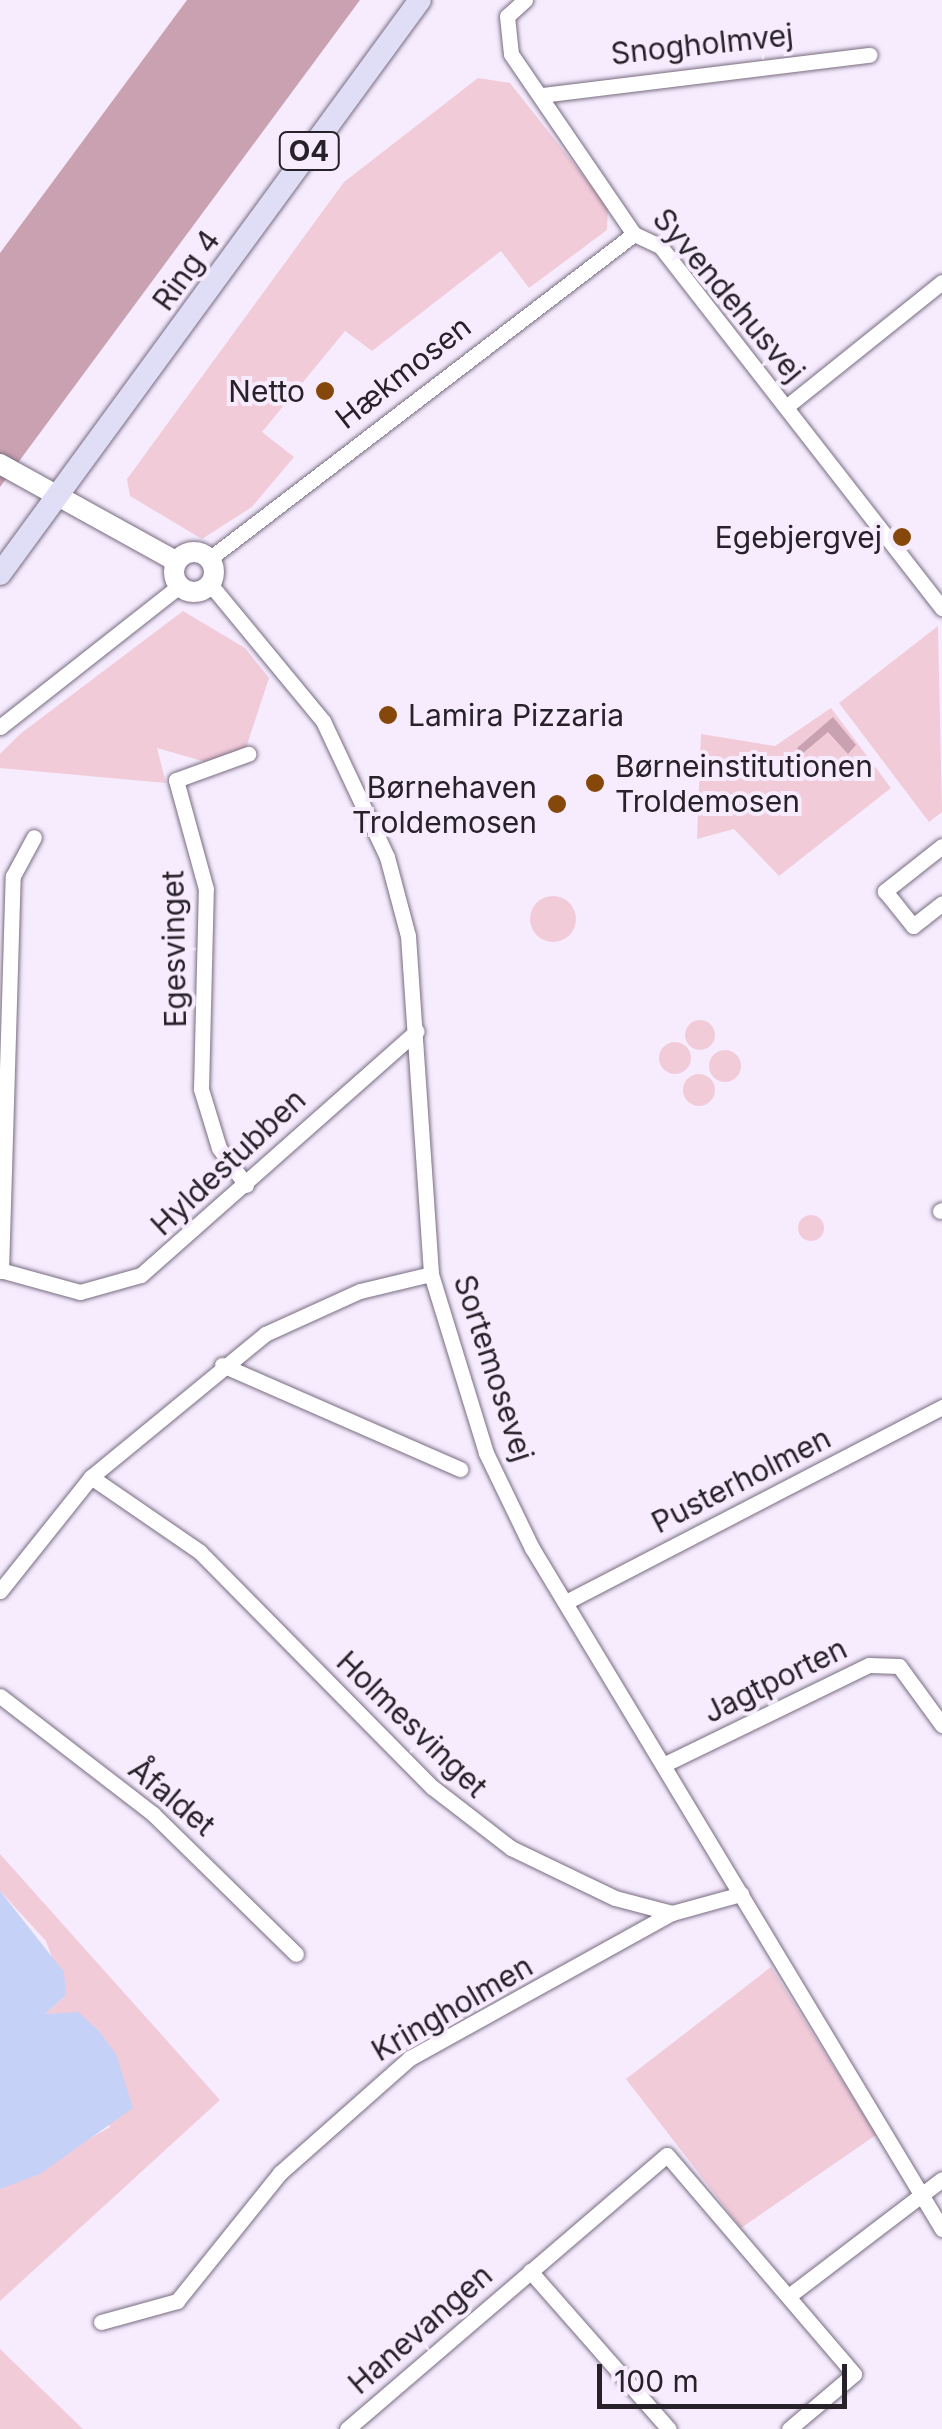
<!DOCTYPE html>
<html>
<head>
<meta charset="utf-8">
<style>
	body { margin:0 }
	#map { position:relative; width:942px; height:2429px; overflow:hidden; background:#f6ecfe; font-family:Inter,sans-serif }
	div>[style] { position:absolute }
	.green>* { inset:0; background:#f2cbd9 }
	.round { border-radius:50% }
	.forest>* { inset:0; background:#caa1b0 }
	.water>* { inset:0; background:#c5d1f6 }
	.roads { filter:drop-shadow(0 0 2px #786c80) drop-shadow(0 0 2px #786c80) }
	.street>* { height:15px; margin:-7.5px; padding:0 7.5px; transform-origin:7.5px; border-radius:7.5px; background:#fff }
	.secondary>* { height:20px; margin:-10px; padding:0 10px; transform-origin:10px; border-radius:10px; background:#fff }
	.secondary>.ring { margin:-10px; padding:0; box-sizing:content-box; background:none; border:20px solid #fff; border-radius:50% }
	.primary>* { height:22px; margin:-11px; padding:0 11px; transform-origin:11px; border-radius:11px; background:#e0ddf6 }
	.dots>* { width:28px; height:28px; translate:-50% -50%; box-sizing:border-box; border:5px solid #f6ecfe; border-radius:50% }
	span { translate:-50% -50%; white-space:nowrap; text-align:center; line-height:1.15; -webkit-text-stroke:8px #f6ecfe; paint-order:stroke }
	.shield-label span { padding:2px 8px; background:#f6ecfe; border:2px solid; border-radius:8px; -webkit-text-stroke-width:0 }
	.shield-label { font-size:28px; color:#27222a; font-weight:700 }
	.street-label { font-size:30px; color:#27222a }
	.poi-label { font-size:30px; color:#27222a }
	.right { translate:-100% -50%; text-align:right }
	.left { translate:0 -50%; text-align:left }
	.scale { position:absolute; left:597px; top:2364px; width:250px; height:45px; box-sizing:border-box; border:5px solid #27222a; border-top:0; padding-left:12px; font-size:30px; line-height:35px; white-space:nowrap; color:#27222a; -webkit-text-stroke:8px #f6ecfe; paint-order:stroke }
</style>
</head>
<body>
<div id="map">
	<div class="green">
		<div style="clip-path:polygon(478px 78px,510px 83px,608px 207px,607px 230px,529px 288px,501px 251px,372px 351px,345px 331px,262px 432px,294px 457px,252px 507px,202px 539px,130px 496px,127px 479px,344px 182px)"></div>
		<div style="clip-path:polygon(183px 611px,245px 648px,269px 678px,246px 748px,206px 762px,157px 748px,166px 783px,0 768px,0 754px,20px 734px)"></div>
		<div style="clip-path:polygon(938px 626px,942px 812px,929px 822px,839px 703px)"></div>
		<div style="clip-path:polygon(831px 708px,891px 788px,779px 876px,734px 829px,697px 839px,701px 734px,775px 746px)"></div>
		<div class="round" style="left:530px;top:896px;width:46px;height:46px"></div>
		<div class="round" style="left:685px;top:1020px;width:30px;height:30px"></div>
		<div class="round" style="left:659px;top:1042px;width:32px;height:32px"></div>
		<div class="round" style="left:709px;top:1050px;width:32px;height:32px"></div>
		<div class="round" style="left:683px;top:1074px;width:32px;height:32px"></div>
		<div class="round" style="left:798px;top:1215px;width:26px;height:26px"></div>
		<div style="clip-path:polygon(0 1854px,220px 2100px,0 2301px,0 2189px,110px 2127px,68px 2013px,45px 2014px,66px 1995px,46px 1941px,0 1891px)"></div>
		<div style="clip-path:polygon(771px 1967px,876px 2135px,741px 2228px,626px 2079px)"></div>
		<div style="clip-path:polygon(0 2349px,83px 2429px,0 2429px)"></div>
	</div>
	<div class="forest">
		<div style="clip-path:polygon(187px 0,360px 0,0 487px,0 253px)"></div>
		<div style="clip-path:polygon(833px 717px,856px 745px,848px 754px,828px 732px,802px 754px,797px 748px)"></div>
	</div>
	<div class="water">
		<div style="clip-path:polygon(0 1891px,64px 1972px,66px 1995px,45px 2014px,78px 2012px,98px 2030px,116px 2054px,133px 2108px,40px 2174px,0 2189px)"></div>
	</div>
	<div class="roads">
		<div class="street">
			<div style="left:525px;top:0;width:24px;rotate:138deg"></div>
			<div style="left:507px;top:16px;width:38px;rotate:84deg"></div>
			<div style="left:511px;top:54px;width:218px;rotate:55.7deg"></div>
			<div style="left:542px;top:95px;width:330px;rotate:-7deg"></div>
			<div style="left:634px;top:234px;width:29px;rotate:25deg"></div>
			<div style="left:660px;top:246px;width:459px;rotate:52.1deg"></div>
			<div style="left:786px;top:407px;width:200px;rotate:-38.7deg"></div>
			<div style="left:209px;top:559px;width:535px;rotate:-37.41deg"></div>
			<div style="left:210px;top:584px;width:178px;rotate:50.5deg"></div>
			<div style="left:323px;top:721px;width:150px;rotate:64.8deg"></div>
			<div style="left:387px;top:857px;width:82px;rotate:75.1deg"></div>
			<div style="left:408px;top:936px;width:339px;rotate:86.1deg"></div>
			<div style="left:431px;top:1274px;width:187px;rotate:72.9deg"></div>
			<div style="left:486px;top:1453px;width:106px;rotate:64.2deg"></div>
			<div style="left:532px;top:1548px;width:795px;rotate:58.95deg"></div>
			<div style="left:0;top:727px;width:228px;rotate:-38.2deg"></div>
			<div style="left:942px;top:846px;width:73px;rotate:141.7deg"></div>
			<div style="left:885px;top:891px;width:45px;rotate:51.3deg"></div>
			<div style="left:913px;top:926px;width:37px;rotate:-38deg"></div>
			<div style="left:246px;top:1185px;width:46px;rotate:-126.1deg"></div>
			<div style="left:219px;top:1148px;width:62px;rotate:-107deg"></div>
			<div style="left:201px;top:1089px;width:200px;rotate:-88.6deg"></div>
			<div style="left:206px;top:889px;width:113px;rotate:-105.4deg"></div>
			<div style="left:176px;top:780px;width:77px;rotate:-19.9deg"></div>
			<div style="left:940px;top:1211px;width:2px;rotate:-27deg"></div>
			<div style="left:0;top:1270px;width:83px;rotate:15.4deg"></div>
			<div style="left:80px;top:1292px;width:63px;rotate:-15.6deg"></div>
			<div style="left:141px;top:1275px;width:368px;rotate:-41.5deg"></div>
			<div style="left:1px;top:1271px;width:395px;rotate:-88.3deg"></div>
			<div style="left:13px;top:876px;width:44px;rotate:-61.7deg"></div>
			<div style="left:222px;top:1365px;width:260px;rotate:23.6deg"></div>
			<div style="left:91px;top:1477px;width:132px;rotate:34.5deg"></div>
			<div style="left:200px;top:1552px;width:330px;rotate:45.4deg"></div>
			<div style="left:432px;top:1787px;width:100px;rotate:37.7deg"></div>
			<div style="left:511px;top:1848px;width:115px;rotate:25.7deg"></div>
			<div style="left:615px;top:1898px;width:59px;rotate:14.7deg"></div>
			<div style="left:672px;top:1913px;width:72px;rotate:-15.4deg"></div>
			<div style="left:0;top:1591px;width:146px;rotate:-51.4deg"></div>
			<div style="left:91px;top:1477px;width:225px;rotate:-39.4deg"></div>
			<div style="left:265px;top:1334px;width:104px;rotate:-24.4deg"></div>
			<div style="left:360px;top:1291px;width:73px;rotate:-13.5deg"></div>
			<div style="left:566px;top:1602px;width:424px;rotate:-27.4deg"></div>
			<div style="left:0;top:1696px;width:193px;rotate:37.6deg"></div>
			<div style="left:153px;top:1814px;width:200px;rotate:44.4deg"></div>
			<div style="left:665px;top:1764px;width:227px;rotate:-25.9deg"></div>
			<div style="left:869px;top:1665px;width:30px;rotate:2deg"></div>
			<div style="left:899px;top:1666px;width:73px;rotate:53.9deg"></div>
			<div style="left:530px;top:2271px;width:210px;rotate:48.7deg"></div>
			<div style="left:790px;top:2295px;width:191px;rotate:-37.3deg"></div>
			<div style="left:101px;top:2322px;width:79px;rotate:-15.4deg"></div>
			<div style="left:177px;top:2301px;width:164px;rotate:-51.2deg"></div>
			<div style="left:280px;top:2173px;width:174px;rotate:-41.5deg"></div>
			<div style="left:410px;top:2058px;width:299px;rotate:-29deg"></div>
			<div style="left:347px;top:2429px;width:421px;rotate:-40.6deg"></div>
			<div style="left:667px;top:2155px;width:288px;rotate:49.5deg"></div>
			<div style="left:854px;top:2374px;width:85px;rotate:139.8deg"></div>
		</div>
		<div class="secondary">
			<div style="left:0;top:464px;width:201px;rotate:28.9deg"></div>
			<div class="ring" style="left:174px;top:552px;width:20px;height:20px"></div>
		</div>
		<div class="primary">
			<div style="left:0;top:574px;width:711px;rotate:-53.81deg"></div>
		</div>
	</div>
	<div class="dots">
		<div style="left:325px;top:391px;background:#86470b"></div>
		<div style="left:902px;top:537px;background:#86470b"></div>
		<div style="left:388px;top:715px;background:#86470b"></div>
		<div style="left:595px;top:783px;background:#86470b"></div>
		<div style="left:557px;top:804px;background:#86470b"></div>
	</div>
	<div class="shield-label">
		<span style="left:309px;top:151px">O4</span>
	</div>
	<div class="street-label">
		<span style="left:702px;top:44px;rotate:-6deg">Snogholmvej</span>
		<span style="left:186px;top:270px;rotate:-54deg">Ring 4</span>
		<span style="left:729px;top:295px;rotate:50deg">Syvendehusvej</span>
		<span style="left:403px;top:372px;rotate:-38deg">Hækmosen</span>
		<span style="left:174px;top:949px;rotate:-91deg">Egesvinget</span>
		<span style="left:228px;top:1162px;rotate:-43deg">Hyldestubben</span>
		<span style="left:494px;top:1368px;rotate:72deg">Sortemosevej</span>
		<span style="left:741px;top:1480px;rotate:-27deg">Pusterholmen</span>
		<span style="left:775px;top:1680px;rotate:-26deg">Jagtporten</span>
		<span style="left:412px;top:1724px;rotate:44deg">Holmesvinget</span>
		<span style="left:172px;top:1797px;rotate:40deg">Åfaldet</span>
		<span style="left:452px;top:2008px;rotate:-30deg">Kringholmen</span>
		<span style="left:420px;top:2329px;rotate:-41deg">Hanevangen</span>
	</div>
	<div class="poi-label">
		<span class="right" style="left:305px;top:391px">Netto</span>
		<span class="right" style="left:882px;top:537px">Egebjergvej</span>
		<span class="left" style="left:408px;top:715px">Lamira Pizzaria</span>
		<span class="left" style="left:615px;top:783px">Børneinstitutionen<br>Troldemosen</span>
		<span class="right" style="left:537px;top:804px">Børnehaven<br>Troldemosen</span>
	</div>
	<div class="scale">100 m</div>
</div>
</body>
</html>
